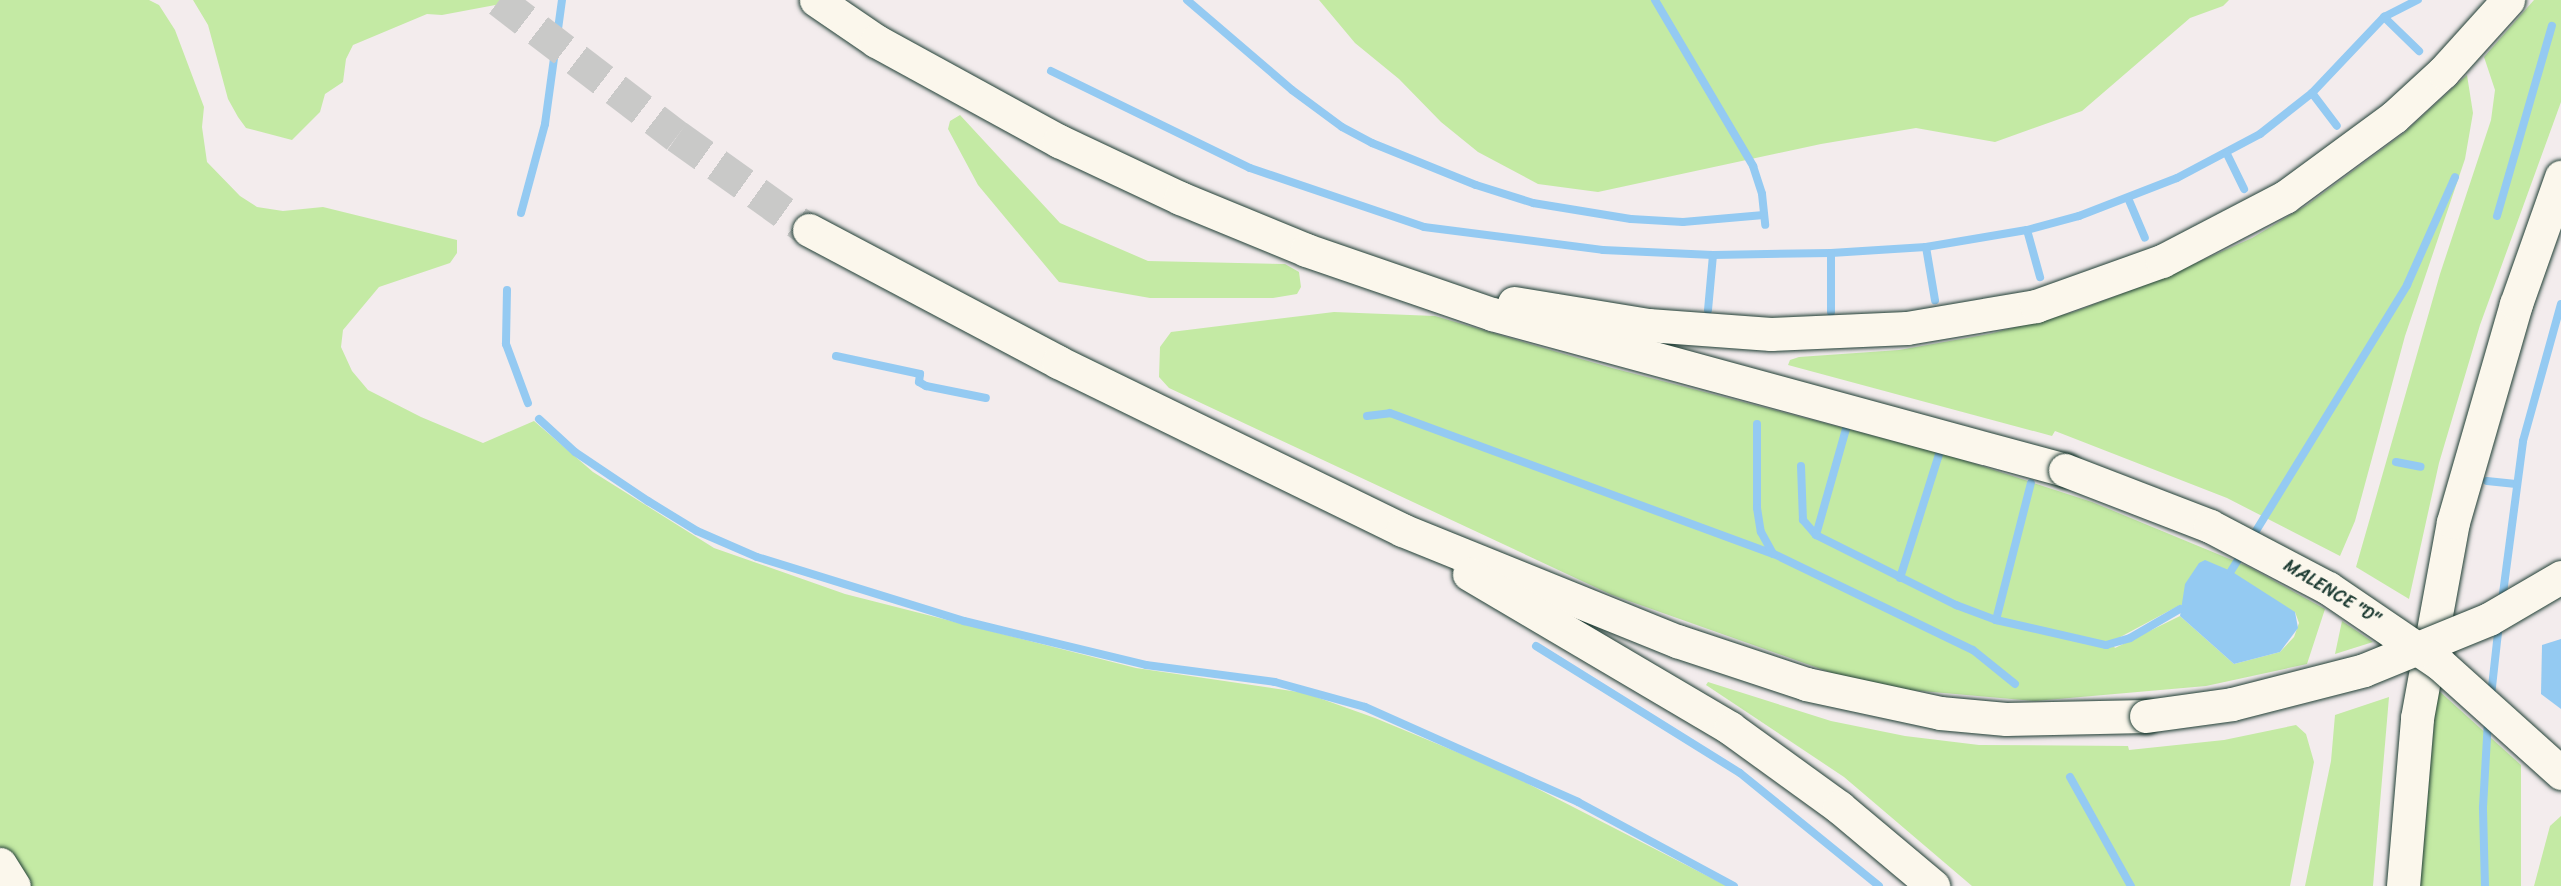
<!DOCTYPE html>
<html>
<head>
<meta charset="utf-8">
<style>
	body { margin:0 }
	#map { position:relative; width:2561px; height:886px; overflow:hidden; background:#f3eced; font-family:Sriracha,sans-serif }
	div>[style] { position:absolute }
	.green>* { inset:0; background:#c4eaa4 }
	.water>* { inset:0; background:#94caf2 }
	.stream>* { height:8px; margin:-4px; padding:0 4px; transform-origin:4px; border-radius:4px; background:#94caf2 }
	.highway-tunnel>* { height:33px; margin-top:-16.5px; transform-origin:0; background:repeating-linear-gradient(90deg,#c9c9c8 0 33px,transparent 0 49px) }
	.roads { filter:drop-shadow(0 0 2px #1f3d34) drop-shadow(0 0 2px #1f3d34) }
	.minor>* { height:33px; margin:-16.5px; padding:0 16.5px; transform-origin:16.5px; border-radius:16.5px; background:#fbf7ec }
	.highway>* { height:33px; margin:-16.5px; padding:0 16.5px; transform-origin:16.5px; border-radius:16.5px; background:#fbf7ec }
	.bridges { filter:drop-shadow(0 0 2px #1f3d34) drop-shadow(0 0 2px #1f3d34) }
	.highway-bridge>* { height:33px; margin:-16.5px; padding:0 16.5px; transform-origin:16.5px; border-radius:16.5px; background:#fbf7ec }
	span { translate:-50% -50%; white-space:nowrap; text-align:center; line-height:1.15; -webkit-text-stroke:6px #fbf7ec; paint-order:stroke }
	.street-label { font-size:18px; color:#1f3d34 }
</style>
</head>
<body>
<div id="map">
	<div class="green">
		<div style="clip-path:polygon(0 0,149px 0,159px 5px,175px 30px,204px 107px,202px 127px,207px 162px,240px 196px,257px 207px,283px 211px,323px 207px,457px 240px,457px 253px,450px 263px,379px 287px,343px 330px,341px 347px,352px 371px,368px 390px,421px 417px,483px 443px,534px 421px,593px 472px,714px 548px,845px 594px,1136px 668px,1305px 693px,1375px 718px,1505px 772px,1727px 886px,29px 886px,19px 863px,0 847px)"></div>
		<div style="clip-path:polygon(193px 0,522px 0,442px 15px,427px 14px,353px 45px,346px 59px,343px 82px,325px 94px,320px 112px,292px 140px,246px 128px,238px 117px,228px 99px,208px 25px)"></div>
		<div style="clip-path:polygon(1319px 0,2229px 0,2223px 6px,2190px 18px,2082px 111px,1995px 142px,1916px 128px,1821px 144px,1598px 192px,1538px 184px,1478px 152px,1441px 122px,1399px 79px,1355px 43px)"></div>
		<div style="clip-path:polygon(2534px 0,2561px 0,2561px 102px,2480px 325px,2439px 463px,2409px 599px,2356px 567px,2440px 274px,2491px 120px,2495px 90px,2484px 57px)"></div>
		<div style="clip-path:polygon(2467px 75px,2473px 113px,2465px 159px,2405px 336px,2355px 521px,2340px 556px,2227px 498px,2055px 431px,2052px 436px,1788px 365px,1790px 360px,1799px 357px,1899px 350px,1989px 334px,2074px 312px,2158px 280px,2252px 238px,2307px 205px,2404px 133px)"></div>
		<div style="clip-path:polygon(960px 115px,1060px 223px,1148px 261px,1285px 264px,1299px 272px,1301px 287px,1297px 294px,1273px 298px,1150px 298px,1059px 282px,978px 185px,948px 129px,950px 121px)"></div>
		<div style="clip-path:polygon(evenodd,1334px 312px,1435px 316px,1612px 368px,1951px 456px,2092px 502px,2249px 567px,2325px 609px,2307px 664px,2206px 686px,2035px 701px,1910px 690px,1835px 674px,1612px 595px,1169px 388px,1159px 377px,1160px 347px,1171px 332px,1334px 312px,2180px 605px,2295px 612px,2299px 623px,2294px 637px,2280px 652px,2234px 664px,2180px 616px,2115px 648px,2111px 642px,2180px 605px)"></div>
		<div style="clip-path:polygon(2342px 621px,2373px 642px,2335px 654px)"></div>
		<div style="clip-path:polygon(1708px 682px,1831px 721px,1905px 736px,1979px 745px,2128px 746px,2129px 750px,2224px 740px,2296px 725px,2306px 734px,2314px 762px,2290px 886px,1972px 886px,1844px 777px,1706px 685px)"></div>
		<div style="clip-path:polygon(2437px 689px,2521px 765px,2521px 886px,2420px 886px)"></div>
		<div style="clip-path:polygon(2389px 697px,2373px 886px,2305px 886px,2331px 761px,2335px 715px)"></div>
		<div style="clip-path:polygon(2561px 816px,2561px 886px,2534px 886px,2550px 826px)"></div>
	</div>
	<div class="water">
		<div style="clip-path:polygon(2205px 560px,2231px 571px,2295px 612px,2298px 628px,2280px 652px,2234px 664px,2180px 616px,2185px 584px,2199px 563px)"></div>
		<div style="clip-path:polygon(2561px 639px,2561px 709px,2541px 694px,2542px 645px)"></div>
	</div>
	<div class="stream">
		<div style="left:1187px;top:0;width:138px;rotate:40.6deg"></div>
		<div style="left:1292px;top:90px;width:62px;rotate:36.5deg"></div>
		<div style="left:1342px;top:127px;width:34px;rotate:28deg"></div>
		<div style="left:1372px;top:143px;width:112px;rotate:22deg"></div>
		<div style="left:1476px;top:185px;width:60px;rotate:17.5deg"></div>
		<div style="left:1533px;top:203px;width:99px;rotate:9.3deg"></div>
		<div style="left:1631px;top:219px;width:52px;rotate:3.3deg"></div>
		<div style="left:1683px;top:222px;width:81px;rotate:-4.9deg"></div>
		<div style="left:1655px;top:0;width:193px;rotate:59.4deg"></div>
		<div style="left:1753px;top:166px;width:29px;rotate:72deg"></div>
		<div style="left:1762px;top:194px;width:31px;rotate:84deg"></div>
		<div style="left:2384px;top:17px;width:49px;rotate:44.2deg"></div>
		<div style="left:1051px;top:71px;width:221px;rotate:26deg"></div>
		<div style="left:1250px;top:168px;width:184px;rotate:18.7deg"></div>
		<div style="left:1424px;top:227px;width:180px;rotate:7.3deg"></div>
		<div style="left:1603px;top:250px;width:110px;rotate:2.6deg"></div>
		<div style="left:1713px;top:255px;width:118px;rotate:-1deg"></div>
		<div style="left:1831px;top:253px;width:95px;rotate:-3.6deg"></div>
		<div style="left:1926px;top:247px;width:102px;rotate:-9.6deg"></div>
		<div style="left:2027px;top:230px;width:54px;rotate:-15.1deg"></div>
		<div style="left:2079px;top:216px;width:105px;rotate:-21.2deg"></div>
		<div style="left:2177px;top:178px;width:94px;rotate:-27.9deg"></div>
		<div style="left:2260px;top:134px;width:66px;rotate:-38.3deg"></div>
		<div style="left:2312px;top:93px;width:105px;rotate:-46.5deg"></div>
		<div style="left:2384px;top:17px;width:38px;rotate:-27deg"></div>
		<div style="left:2312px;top:93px;width:41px;rotate:52.9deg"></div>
		<div style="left:2227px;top:154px;width:39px;rotate:64deg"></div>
		<div style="left:2128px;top:198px;width:43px;rotate:67deg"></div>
		<div style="left:521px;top:213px;width:92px;rotate:-74.9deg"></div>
		<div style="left:545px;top:124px;width:125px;rotate:-82.2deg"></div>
		<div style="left:2497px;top:216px;width:198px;rotate:-73.9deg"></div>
		<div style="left:2027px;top:230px;width:49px;rotate:74.5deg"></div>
		<div style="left:1926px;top:247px;width:54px;rotate:80.4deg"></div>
		<div style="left:507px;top:290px;width:54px;rotate:91.1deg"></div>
		<div style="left:506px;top:344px;width:63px;rotate:69.6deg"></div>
		<div style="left:1708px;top:310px;width:55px;rotate:-84.8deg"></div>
		<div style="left:1831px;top:312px;width:59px;rotate:-90deg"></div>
		<div style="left:836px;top:356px;width:86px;rotate:12.1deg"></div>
		<div style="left:920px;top:374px;width:8px;rotate:97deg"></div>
		<div style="left:919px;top:382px;width:8px;rotate:30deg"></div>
		<div style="left:926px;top:386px;width:61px;rotate:11.3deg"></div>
		<div style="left:1367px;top:416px;width:23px;rotate:-7deg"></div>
		<div style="left:1390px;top:413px;width:409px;rotate:20.2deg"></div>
		<div style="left:1774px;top:554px;width:221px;rotate:25.8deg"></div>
		<div style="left:1973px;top:650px;width:54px;rotate:39deg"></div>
		<div style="left:539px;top:419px;width:49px;rotate:42.5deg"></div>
		<div style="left:575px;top:452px;width:88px;rotate:33.9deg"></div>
		<div style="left:648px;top:501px;width:57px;rotate:31.5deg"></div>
		<div style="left:697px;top:531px;width:65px;rotate:23.4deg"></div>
		<div style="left:757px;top:557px;width:217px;rotate:17.2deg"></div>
		<div style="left:964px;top:621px;width:187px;rotate:13.6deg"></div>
		<div style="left:1146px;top:665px;width:130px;rotate:7.5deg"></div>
		<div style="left:1275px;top:682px;width:93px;rotate:15.5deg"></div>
		<div style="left:1365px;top:707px;width:233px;rotate:24deg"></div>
		<div style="left:1578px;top:802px;width:177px;rotate:28.3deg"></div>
		<div style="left:1757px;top:424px;width:84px;rotate:90deg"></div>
		<div style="left:1757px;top:508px;width:24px;rotate:81deg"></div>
		<div style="left:1761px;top:532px;width:25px;rotate:61deg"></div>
		<div style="left:2396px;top:462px;width:25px;rotate:11deg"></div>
		<div style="left:1801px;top:466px;width:54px;rotate:87.9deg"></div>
		<div style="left:1803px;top:520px;width:20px;rotate:49deg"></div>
		<div style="left:1816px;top:535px;width:157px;rotate:26.6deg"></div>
		<div style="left:1956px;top:605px;width:43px;rotate:20.6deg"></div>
		<div style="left:1996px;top:620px;width:113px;rotate:12.8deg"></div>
		<div style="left:2106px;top:645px;width:25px;rotate:-16deg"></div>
		<div style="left:2130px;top:638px;width:58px;rotate:-30.1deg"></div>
		<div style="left:2487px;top:481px;width:29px;rotate:6deg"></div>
		<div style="left:1816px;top:535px;width:110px;rotate:-74.2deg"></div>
		<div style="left:2251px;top:539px;width:298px;rotate:-58.4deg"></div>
		<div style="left:2407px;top:285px;width:118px;rotate:-66deg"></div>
		<div style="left:2231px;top:571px;width:22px;rotate:-58deg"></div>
		<div style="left:1900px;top:578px;width:130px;rotate:-72.5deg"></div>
		<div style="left:2502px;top:601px;width:161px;rotate:-82.5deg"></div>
		<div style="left:2523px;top:441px;width:142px;rotate:-74.5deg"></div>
		<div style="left:1996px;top:620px;width:141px;rotate:-75.7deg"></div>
		<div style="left:1536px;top:646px;width:240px;rotate:31.9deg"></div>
		<div style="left:1740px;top:773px;width:179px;rotate:39.1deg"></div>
		<div style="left:2491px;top:696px;width:72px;rotate:-83.7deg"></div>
		<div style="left:2070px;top:777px;width:125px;rotate:60.8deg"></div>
		<div style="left:2485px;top:886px;width:79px;rotate:-91.5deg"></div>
		<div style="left:2483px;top:807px;width:87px;rotate:-86.7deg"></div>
	</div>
	<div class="highway-tunnel">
		<div style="left:499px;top:0;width:224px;rotate:37.4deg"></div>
		<div style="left:677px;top:136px;width:162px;rotate:35.5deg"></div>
	</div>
	<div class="roads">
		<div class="minor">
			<div style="left:0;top:864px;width:26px;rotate:58deg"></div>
		</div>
		<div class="highway">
			<div style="left:816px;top:0;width:73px;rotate:34.3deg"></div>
			<div style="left:876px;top:41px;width:209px;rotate:28.7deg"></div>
			<div style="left:1059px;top:141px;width:134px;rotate:25.2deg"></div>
			<div style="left:1180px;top:198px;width:136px;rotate:22.4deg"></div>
			<div style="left:1306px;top:250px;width:197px;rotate:19deg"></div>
			<div style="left:1492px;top:314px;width:594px;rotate:15.23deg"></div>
			<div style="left:809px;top:230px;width:282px;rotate:27.9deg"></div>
			<div style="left:1058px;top:362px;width:383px;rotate:26deg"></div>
			<div style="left:1402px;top:530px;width:297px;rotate:22deg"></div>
			<div style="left:1677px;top:641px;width:136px;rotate:18.4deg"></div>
			<div style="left:1806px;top:684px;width:137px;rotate:12.2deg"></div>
			<div style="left:1940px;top:713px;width:66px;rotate:5.2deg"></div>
			<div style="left:2006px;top:719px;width:140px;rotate:-1.2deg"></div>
			<div style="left:1514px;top:303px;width:136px;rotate:9.3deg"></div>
			<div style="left:1648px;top:325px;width:123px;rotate:4.2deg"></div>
			<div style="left:1771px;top:334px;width:136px;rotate:-2.5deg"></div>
			<div style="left:1907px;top:328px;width:131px;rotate:-9.7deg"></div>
			<div style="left:2036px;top:306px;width:134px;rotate:-19.7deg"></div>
			<div style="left:2162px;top:261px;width:139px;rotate:-27.5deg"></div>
			<div style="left:2285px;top:197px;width:135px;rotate:-36.3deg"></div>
			<div style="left:2394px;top:117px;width:67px;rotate:-42.6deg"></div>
			<div style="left:2443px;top:72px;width:97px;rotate:-47.9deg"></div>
			<div style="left:1469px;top:574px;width:303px;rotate:30.5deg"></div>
			<div style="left:1730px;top:728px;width:135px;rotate:35.9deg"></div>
			<div style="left:1839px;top:807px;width:123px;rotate:40deg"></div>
			<div style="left:2403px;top:886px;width:169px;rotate:-85.2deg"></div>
			<div style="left:2417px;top:718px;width:199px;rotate:-79.6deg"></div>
			<div style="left:2453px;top:522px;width:227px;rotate:-73.9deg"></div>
			<div style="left:2516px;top:304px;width:135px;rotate:-70.5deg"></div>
		</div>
	</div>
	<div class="bridges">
		<div class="highway-bridge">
			<div style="left:2065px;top:470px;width:155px;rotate:21.1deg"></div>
			<div style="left:2210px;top:526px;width:133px;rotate:27.7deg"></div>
			<div style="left:2328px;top:588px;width:135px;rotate:34.2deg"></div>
			<div style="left:2440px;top:664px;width:163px;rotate:42deg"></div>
			<div style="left:2146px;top:716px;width:87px;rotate:-7.9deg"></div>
			<div style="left:2232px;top:704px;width:136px;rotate:-14.4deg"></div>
			<div style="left:2364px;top:670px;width:135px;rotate:-22.2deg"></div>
			<div style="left:2489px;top:619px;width:83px;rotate:-30.3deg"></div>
		</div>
	</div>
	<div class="street-label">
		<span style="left:2332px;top:592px;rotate:31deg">MALENCE "D"</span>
	</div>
</div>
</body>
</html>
